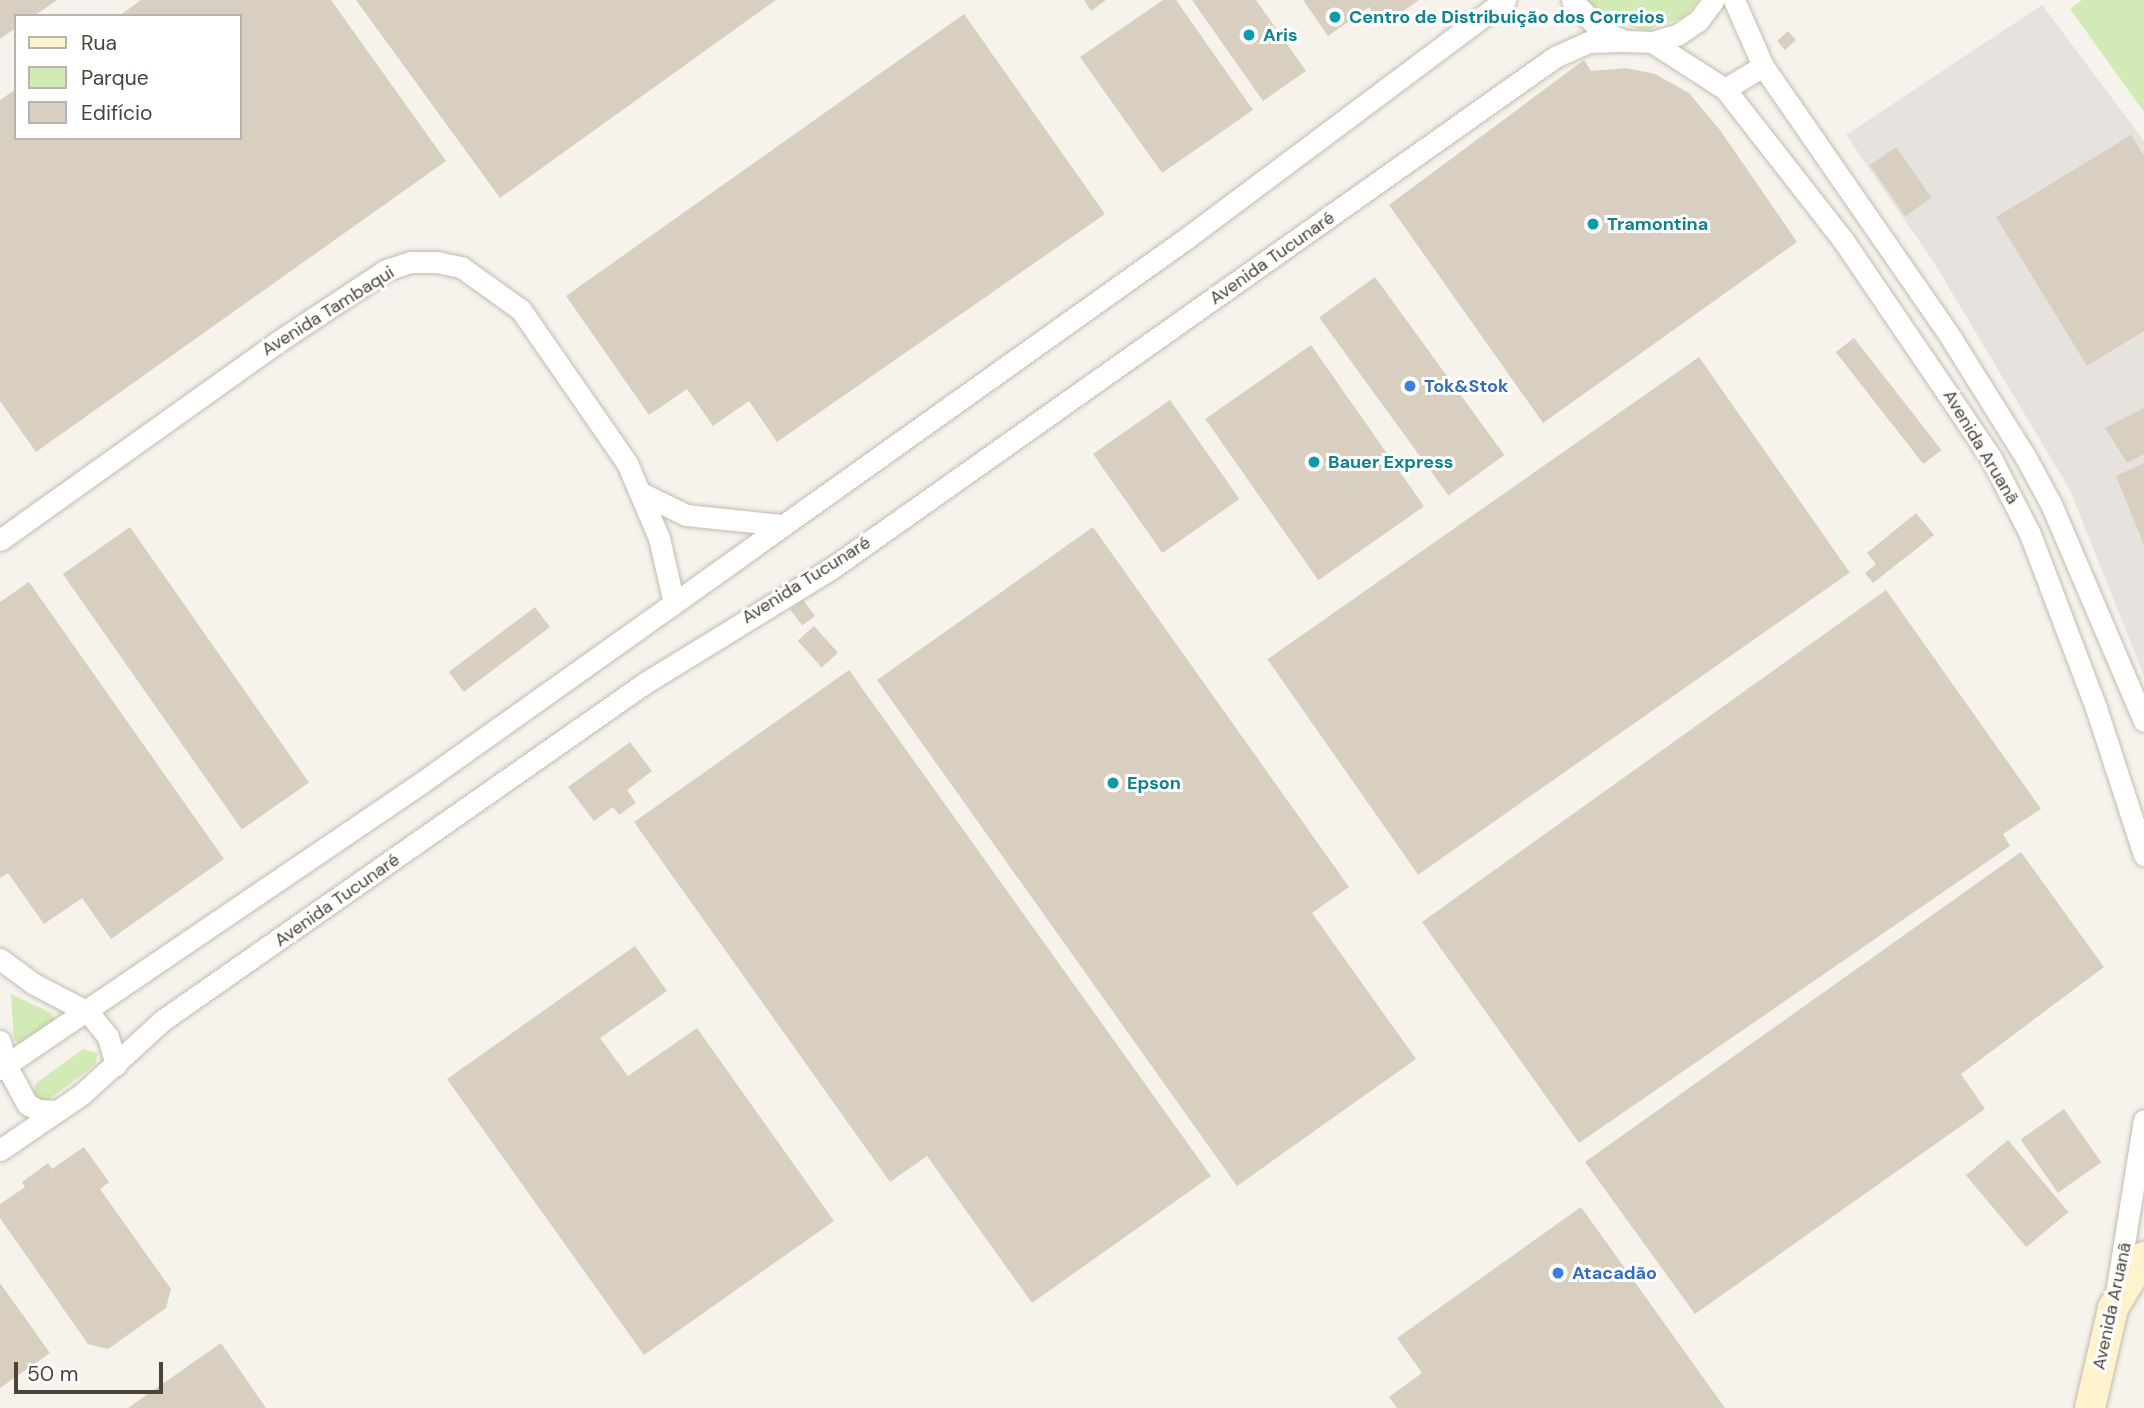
<!DOCTYPE html>
<html>
<head>
<meta charset="utf-8">
<style>
	body { margin:0 }
	#map { position:relative; width:2144px; height:1408px; overflow:hidden; background:#f6f3ec; font-family:"DM Sans",sans-serif }
	div>[style] { position:absolute }
	.industrial>* { inset:0; background:#e6e2dd }
	.green>* { inset:0; background:#d2eab5 }
	.building>* { inset:0; background:#d8cfc1; transform-origin:0 0 }
	.roads { filter:drop-shadow(0 0 2px #c2bbae) drop-shadow(0 0 2px #c2bbae) }
	.street>* { height:21px; margin:-10.5px; padding:0 10.5px; transform-origin:10.5px; border-radius:10.5px; background:#fff }
	.secondary>* { height:30px; margin:-15px; padding:0 15px; transform-origin:15px; border-radius:15px; background:#fff3cd }
	.dots>* { width:19px; height:19px; translate:-50% -50%; box-sizing:border-box; border:4px solid #fff; border-radius:50% }
	span { translate:-50% -50%; white-space:nowrap; text-align:center; line-height:1.15; -webkit-text-stroke:6px #fff; paint-order:stroke }
	.culture-label { font-size:18px; color:#0d838f; font-weight:700 }
	.left { translate:0 -50%; text-align:left }
	.street-label { font-size:18px; color:#4b4439 }
	.shop-label { font-size:18px; color:#366cbe; font-weight:700 }
	.legend { position:absolute; left:14px; top:14px; width:228px; height:126px; box-sizing:border-box; background:#fff; border:2px solid #b7b4b0; margin:0; padding:9px 12px; list-style:none; font-size:21px; color:#4b4439 }
	.legend li { display:flex; align-items:center; gap:14px; height:35px }
	.legend b { width:35px; border:2px solid #b7b4b0 }
	.scale { position:absolute; left:14px; top:1362px; width:149px; height:32px; box-sizing:border-box; border:4px solid #4b4439; border-top:0; padding-left:9px; font-size:21px; line-height:24px; white-space:nowrap; color:#4b4439; -webkit-text-stroke:5px #fff; paint-order:stroke }
</style>
</head>
<body>
<div id="map">
	<div class="industrial">
		<div style="clip-path:polygon(2042px 5px,2144px 141px,2144px 676px,2070px 490px,1933px 261px,1846px 135px)"></div>
	</div>
	<div class="green">
		<div style="clip-path:polygon(1588px 0,1699px 0,1684px 17px,1645px 31px,1605px 19px)"></div>
		<div style="clip-path:polygon(2082px 0,2144px 0,2144px 112px,2070px 9px)"></div>
		<div style="clip-path:polygon(11px 994px,51px 1013px,55px 1020px,22px 1045px,14px 1040px)"></div>
		<div style="clip-path:polygon(83px 1049px,98px 1053px,95px 1065px,45px 1102px,31px 1096px,36px 1083px)"></div>
	</div>
	<div class="building">
		<div style="clip-path:polygon(0 0,57px 0,34px 16px,16px 16px,16px 28px,0 39px)"></div>
		<div style="clip-path:polygon(141px 0,331px 0,446px 161px,36px 452px,0 401px,0 100px,16px 89px,16px 138px,240px 138px,240px 16px,119px 16px)"></div>
		<div style="clip-path:polygon(356px 0,776px 0,500px 198px)"></div>
		<div style="clip-path:polygon(1084px 0,1106px 0,1091px 11px)"></div>
		<div style="clip-path:polygon(1163px 0,1176px 0,1253px 110px,1162px 173px,1080px 57px)"></div>
		<div style="clip-path:polygon(1192px 0,1256px 0,1306px 71px,1263px 101px)"></div>
		<div style="clip-path:polygon(1303px 0,1419px 0,1382px 26px,1369px 7px,1328px 36px)"></div>
		<div style="clip-path:polygon(964px 14px,1105px 214px,777px 442px,749px 401px,713px 426px,687px 389px,649px 415px,566px 296px)"></div>
		<div style="left:1788px;top:31px;width:12px;height:15px;rotate:48deg"></div>
		<div style="clip-path:polygon(1584px 60px,1591px 71px,1626px 68px,1655px 74px,1689px 93px,1720px 130px,1797px 242px,1543px 423px,1389px 205px)"></div>
		<div style="clip-path:polygon(2131px 135px,2144px 156px,2144px 331px,2087px 366px,1996px 217px)"></div>
		<div style="left:1896px;top:147px;width:62px;height:32px;rotate:55deg"></div>
		<div style="left:1375px;top:277px;width:220px;height:69px;rotate:54deg"></div>
		<div style="left:1854px;top:338px;width:142px;height:23px;rotate:52deg"></div>
		<div style="left:1311px;top:345px;width:197px;height:129px;rotate:55deg"></div>
		<div style="left:1699px;top:357px;width:263px;height:527px;rotate:55deg"></div>
		<div style="left:1170px;top:400px;width:121px;height:94px;rotate:55deg"></div>
		<div style="clip-path:polygon(2144px 408px,2144px 454px,2127px 463px,2105px 428px)"></div>
		<div style="clip-path:polygon(2144px 463px,2144px 545px,2116px 476px)"></div>
		<div style="clip-path:polygon(1916px 513px,1934px 535px,1873px 583px,1865px 573px,1876px 564px,1867px 553px)"></div>
		<div style="left:130px;top:527px;width:312px;height:82px;rotate:55deg"></div>
		<div style="clip-path:polygon(1093px 527px,1349px 887px,1312px 913px,1416px 1059px,1237px 1186px,877px 680px)"></div>
		<div style="clip-path:polygon(29px 582px,224px 859px,111px 939px,82px 898px,44px 924px,8px 873px,0 878px,0 602px)"></div>
		<div style="clip-path:polygon(1886px 590px,2041px 809px,2003px 834px,2010px 846px,1579px 1143px,1422px 922px)"></div>
		<div style="left:803px;top:600px;width:20px;height:16px;rotate:53deg"></div>
		<div style="left:535px;top:607px;width:25px;height:108px;rotate:53deg"></div>
		<div style="left:814px;top:626px;width:36px;height:22px;rotate:48deg"></div>
		<div style="clip-path:polygon(849px 670px,1211px 1176px,1032px 1303px,927px 1156px,890px 1182px,634px 822px)"></div>
		<div style="clip-path:polygon(630px 742px,652px 771px,627px 790px,636px 803px,619px 815px,613px 807px,594px 821px,568px 787px)"></div>
		<div style="clip-path:polygon(2021px 852px,2104px 967px,1961px 1074px,1985px 1109px,1695px 1314px,1585px 1162px)"></div>
		<div style="clip-path:polygon(635px 946px,667px 991px,600px 1038px,628px 1076px,697px 1028px,834px 1221px,644px 1355px,447px 1079px)"></div>
		<div style="left:2064px;top:1109px;width:65px;height:53px;rotate:55deg"></div>
		<div style="left:2008px;top:1140px;width:94px;height:55px;rotate:50deg"></div>
		<div style="clip-path:polygon(84px 1147px,109px 1182px,100px 1189px,171px 1289px,166px 1308px,108px 1349px,88px 1344px,0 1218px,0 1204px,25px 1187px,22px 1182px,48px 1163px,52px 1169px)"></div>
		<div style="clip-path:polygon(1581px 1207px,1725px 1408px,1397px 1408px,1389px 1397px,1422px 1373px,1397px 1338px)"></div>
		<div style="clip-path:polygon(0 1283px,50px 1353px,0 1388px)"></div>
		<div style="clip-path:polygon(221px 1343px,266px 1408px,128px 1408px)"></div>
	</div>
	<div class="roads">
		<div class="street">
			<div style="left:1572px;top:0;width:42px;rotate:46.9deg"></div>
			<div style="left:1601px;top:31px;width:27px;rotate:22deg"></div>
			<div style="left:1626px;top:41px;width:26px;rotate:2deg"></div>
			<div style="left:1652px;top:42px;width:26px;rotate:-16deg"></div>
			<div style="left:1677px;top:35px;width:25px;rotate:-34deg"></div>
			<div style="left:1698px;top:21px;width:26px;rotate:-53deg"></div>
			<div style="left:1734px;top:0;width:72px;rotate:66.3deg"></div>
			<div style="left:1763px;top:66px;width:331px;rotate:55.3deg"></div>
			<div style="left:1951px;top:338px;width:142px;rotate:58deg"></div>
			<div style="left:2026px;top:458px;width:52px;rotate:61.5deg"></div>
			<div style="left:2051px;top:504px;width:236px;rotate:66.8deg"></div>
			<div style="left:1652px;top:42px;width:87px;rotate:32.8deg"></div>
			<div style="left:1725px;top:89px;width:192px;rotate:52deg"></div>
			<div style="left:1843px;top:240px;width:263px;rotate:55.8deg"></div>
			<div style="left:1991px;top:458px;width:85px;rotate:62.8deg"></div>
			<div style="left:2030px;top:534px;width:186px;rotate:69.2deg"></div>
			<div style="left:2096px;top:708px;width:155px;rotate:71.9deg"></div>
			<div style="left:1725px;top:89px;width:44px;rotate:-31.2deg"></div>
			<div style="left:643px;top:494px;width:48px;rotate:26deg"></div>
			<div style="left:686px;top:515px;width:98px;rotate:5.9deg"></div>
			<div style="left:0;top:540px;width:343px;rotate:-35.5deg"></div>
			<div style="left:279px;top:341px;width:128px;rotate:-33.6deg"></div>
			<div style="left:386px;top:270px;width:26px;rotate:-18deg"></div>
			<div style="left:411px;top:262px;width:26px"></div>
			<div style="left:437px;top:262px;width:25px;rotate:12deg"></div>
			<div style="left:461px;top:267px;width:74px;rotate:35.6deg"></div>
			<div style="left:521px;top:310px;width:186px;rotate:55.3deg"></div>
			<div style="left:627px;top:463px;width:82px;rotate:66.9deg"></div>
			<div style="left:659px;top:538px;width:67px;rotate:77deg"></div>
			<div style="left:0;top:959px;width:42px;rotate:36.3deg"></div>
			<div style="left:34px;top:984px;width:61px;rotate:27.4deg"></div>
			<div style="left:88px;top:1012px;width:32px;rotate:51deg"></div>
			<div style="left:108px;top:1037px;width:29px;rotate:74deg"></div>
			<div style="left:0;top:1041px;width:25px;rotate:76deg"></div>
			<div style="left:6px;top:1065px;width:44px;rotate:61.7deg"></div>
			<div style="left:27px;top:1104px;width:13px;rotate:29deg"></div>
			<div style="left:38px;top:1110px;width:19px;rotate:3deg"></div>
			<div style="left:0;top:1069px;width:509px;rotate:-34.19deg"></div>
			<div style="left:421px;top:783px;width:404px;rotate:-35.4deg"></div>
			<div style="left:750px;top:549px;width:533px;rotate:-35.45deg"></div>
			<div style="left:1184px;top:240px;width:401px;rotate:-36.8deg"></div>
			<div style="left:0;top:1150px;width:99px;rotate:-34.3deg"></div>
			<div style="left:82px;top:1094px;width:110px;rotate:-42.4deg"></div>
			<div style="left:163px;top:1020px;width:588px;rotate:-34.96deg"></div>
			<div style="left:645px;top:683px;width:220px;rotate:-31.6deg"></div>
			<div style="left:832px;top:568px;width:885px;rotate:-35.25deg"></div>
			<div style="left:1555px;top:57px;width:37px;rotate:-24deg"></div>
			<div style="left:1589px;top:42px;width:37px;rotate:-2deg"></div>
			<div style="left:2116px;top:1294px;width:176px;rotate:-80.9deg"></div>
		</div>
		<div class="secondary">
			<div style="left:2090px;top:1408px;width:103px;rotate:-77deg"></div>
			<div style="left:2113px;top:1308px;width:60px;rotate:-58.7deg"></div>
		</div>
	</div>
	<div class="dots">
		<div style="left:1335px;top:17px;background:#0f9aa8"></div>
		<div style="left:1249px;top:35px;background:#0f9aa8"></div>
		<div style="left:1593px;top:224px;background:#0f9aa8"></div>
		<div style="left:1410px;top:386px;background:#3f7fe0"></div>
		<div style="left:1314px;top:462px;background:#0f9aa8"></div>
		<div style="left:1113px;top:783px;background:#0f9aa8"></div>
		<div style="left:1558px;top:1273px;background:#3f7fe0"></div>
	</div>
	<div class="culture-label">
		<span class="left" style="left:1349px;top:17px">Centro de Distribuição dos Correios</span>
		<span class="left" style="left:1263px;top:35px">Aris</span>
		<span class="left" style="left:1607px;top:224px">Tramontina</span>
		<span class="left" style="left:1328px;top:462px">Bauer Express</span>
		<span class="left" style="left:1127px;top:783px">Epson</span>
	</div>
	<div class="street-label">
		<span style="left:1272px;top:258px;rotate:-35deg">Avenida Tucunaré</span>
		<span style="left:328px;top:311px;rotate:-32deg">Avenida Tambaqui</span>
		<span style="left:1981px;top:447px;rotate:59deg">Avenida Aruanã</span>
		<span style="left:806px;top:580px;rotate:-32deg">Avenida Tucunaré</span>
		<span style="left:337px;top:900px;rotate:-35deg">Avenida Tucunaré</span>
		<span style="left:2112px;top:1306px;rotate:-78deg">Avenida Aruanã</span>
	</div>
	<div class="shop-label">
		<span class="left" style="left:1424px;top:386px">Tok&amp;Stok</span>
		<span class="left" style="left:1572px;top:1273px">Atacadão</span>
	</div>
	<ul class="legend">
	<li><b style="height:9px;background:#fff3cd"></b>Rua</li>
	<li><b style="height:19px;background:#d2eab5"></b>Parque</li>
	<li><b style="height:19px;background:#d8cfc1"></b>Edifício</li>
	</ul>
	<div class="scale">50 m</div>
</div>
</body>
</html>
